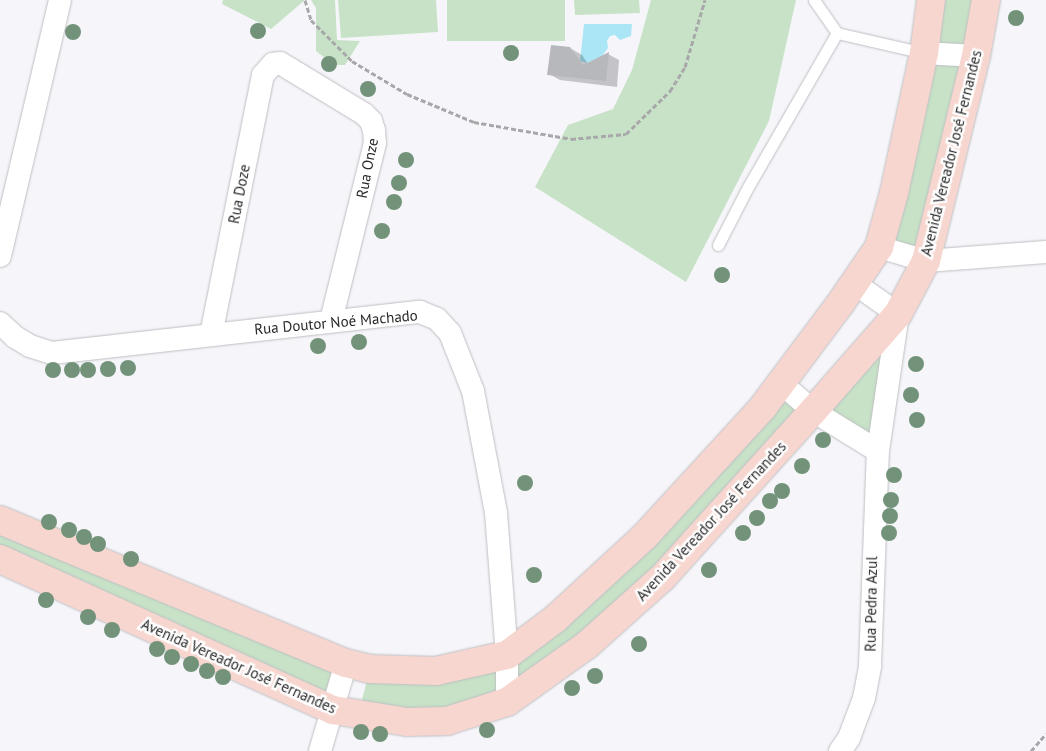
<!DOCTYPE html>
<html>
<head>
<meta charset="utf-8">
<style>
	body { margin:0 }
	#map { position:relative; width:1046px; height:751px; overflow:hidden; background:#f6f6fa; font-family:"PT Sans",sans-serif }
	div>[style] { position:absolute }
	.green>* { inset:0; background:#c7e2c7; transform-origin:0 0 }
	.water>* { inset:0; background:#aae6f6 }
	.shadow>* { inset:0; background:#0003 }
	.building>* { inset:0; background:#b7b8bc }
	.path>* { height:3px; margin-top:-1.5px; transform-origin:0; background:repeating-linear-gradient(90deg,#a8a8ab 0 5px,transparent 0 7.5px) }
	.roads { filter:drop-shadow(0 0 1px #bfbec3) drop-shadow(0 0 1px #bfbec3) }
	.lane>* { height:11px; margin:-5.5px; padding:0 5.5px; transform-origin:5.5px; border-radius:5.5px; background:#fff }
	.street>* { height:22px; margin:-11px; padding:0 11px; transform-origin:11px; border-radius:11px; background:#fff }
	.secondary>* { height:28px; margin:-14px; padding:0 14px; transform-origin:14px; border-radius:14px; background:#f6d6cf }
	.trees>* { width:16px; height:16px; margin:-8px; border-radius:50%; background:#73927a }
	span { translate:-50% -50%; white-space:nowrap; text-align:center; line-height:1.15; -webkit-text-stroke:5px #fff; paint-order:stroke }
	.street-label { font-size:15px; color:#29292a }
</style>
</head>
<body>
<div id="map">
	<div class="green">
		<div style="clip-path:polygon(223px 0,305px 0,271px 29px,222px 4px)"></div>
		<div style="clip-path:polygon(311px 0,335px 0,337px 40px,360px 41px,345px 65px,334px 65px,316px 51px,316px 8px)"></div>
		<div style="clip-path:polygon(338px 0,436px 0,438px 32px,341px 38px)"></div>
		<div style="left:447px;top:0;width:118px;height:41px"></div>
		<div style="clip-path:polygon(574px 0,639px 0,640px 13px,575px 15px)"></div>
		<div style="clip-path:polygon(651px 0,796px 0,769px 121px,686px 282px,535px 187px,568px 125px,613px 109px,632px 70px)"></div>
		<div style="clip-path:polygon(931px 0,986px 0,926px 261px,879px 247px)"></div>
		<div style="clip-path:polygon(898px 314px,878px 451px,813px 411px,729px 502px,507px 702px,358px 715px,370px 669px,507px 655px,781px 383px,813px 411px)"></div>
		<div style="clip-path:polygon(0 520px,346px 663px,333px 710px,0 559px)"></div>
	</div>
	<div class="water">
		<div style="clip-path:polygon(584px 24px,632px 24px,631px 36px,620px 40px,615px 35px,610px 36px,607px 41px,608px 48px,602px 56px,587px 63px,580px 61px)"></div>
	</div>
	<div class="shadow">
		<div style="clip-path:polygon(570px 48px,582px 55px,588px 64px,608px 54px,619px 60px,617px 87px,560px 80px,549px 74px)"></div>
	</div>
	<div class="building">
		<div style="clip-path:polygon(551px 45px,570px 47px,583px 65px,609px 52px,606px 81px,547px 75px)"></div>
	</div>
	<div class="path">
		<div style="left:305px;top:0;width:21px;rotate:73deg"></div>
		<div style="left:311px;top:20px;width:58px;rotate:45deg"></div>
		<div style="left:352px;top:61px;width:64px;rotate:31deg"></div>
		<div style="left:407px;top:94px;width:73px;rotate:22.7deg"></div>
		<div style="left:474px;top:122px;width:98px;rotate:9.9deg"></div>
		<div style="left:571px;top:139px;width:55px;rotate:-5.2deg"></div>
		<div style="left:626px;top:134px;width:62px;rotate:-44.3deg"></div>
		<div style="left:670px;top:91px;width:28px;rotate:-58deg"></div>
		<div style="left:685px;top:67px;width:70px;rotate:-73.4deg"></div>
		<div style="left:1031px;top:751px;width:23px;rotate:-49deg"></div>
	</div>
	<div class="roads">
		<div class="lane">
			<div style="left:814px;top:0;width:40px;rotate:55.1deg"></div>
			<div style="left:837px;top:33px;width:89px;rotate:12.9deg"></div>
			<div style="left:718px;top:245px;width:65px;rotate:-62.7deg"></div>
			<div style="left:748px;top:187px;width:178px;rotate:-60deg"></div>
		</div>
		<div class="street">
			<div style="left:924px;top:53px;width:52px;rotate:3.3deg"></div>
			<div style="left:879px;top:247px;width:49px;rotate:16.6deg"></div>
			<div style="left:926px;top:261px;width:120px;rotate:-4.3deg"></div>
			<div style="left:0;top:256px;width:263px;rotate:-76.8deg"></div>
			<div style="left:0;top:323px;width:21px;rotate:43deg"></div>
			<div style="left:15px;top:337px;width:17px;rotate:31deg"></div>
			<div style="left:30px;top:346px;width:23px;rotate:18deg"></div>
			<div style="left:52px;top:353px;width:370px;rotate:-6.4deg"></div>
			<div style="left:420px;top:312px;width:18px;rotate:22deg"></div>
			<div style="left:437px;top:319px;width:19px;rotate:47deg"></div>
			<div style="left:450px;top:333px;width:62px;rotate:68.4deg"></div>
			<div style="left:473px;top:391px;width:124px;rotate:79.3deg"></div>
			<div style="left:496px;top:513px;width:142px;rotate:85.6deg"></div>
			<div style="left:507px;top:655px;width:47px;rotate:90deg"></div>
			<div style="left:211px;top:335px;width:265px;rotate:-78.7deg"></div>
			<div style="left:263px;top:75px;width:15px;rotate:-48deg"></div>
			<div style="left:273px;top:64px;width:7px;rotate:-8deg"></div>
			<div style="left:280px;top:63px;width:12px;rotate:31deg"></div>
			<div style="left:290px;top:69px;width:87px;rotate:31.3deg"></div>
			<div style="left:364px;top:114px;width:10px;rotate:45deg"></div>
			<div style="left:371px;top:121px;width:9px;rotate:72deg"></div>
			<div style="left:374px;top:130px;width:13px;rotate:86deg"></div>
			<div style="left:375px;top:143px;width:183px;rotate:103.9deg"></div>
			<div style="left:781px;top:383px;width:43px;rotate:41.2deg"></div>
			<div style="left:813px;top:411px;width:76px;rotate:31.6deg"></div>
			<div style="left:320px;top:751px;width:92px;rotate:-73.5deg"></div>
			<div style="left:840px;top:751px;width:16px;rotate:-55deg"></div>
			<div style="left:849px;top:738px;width:43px;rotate:-69.4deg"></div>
			<div style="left:864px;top:698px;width:33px;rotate:-79deg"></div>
			<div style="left:870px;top:666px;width:215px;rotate:-87.9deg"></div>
			<div style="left:878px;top:451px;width:138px;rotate:-81.7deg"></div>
			<div style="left:898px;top:314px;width:54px;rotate:-144.8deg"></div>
		</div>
		<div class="secondary">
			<div style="left:0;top:520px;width:374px;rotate:22.5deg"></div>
			<div style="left:346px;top:663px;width:25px;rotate:14deg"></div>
			<div style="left:370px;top:669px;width:66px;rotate:1.7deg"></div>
			<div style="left:436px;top:671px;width:73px;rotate:-12.7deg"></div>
			<div style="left:507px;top:655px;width:60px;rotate:-36.9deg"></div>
			<div style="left:555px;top:619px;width:122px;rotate:-42.7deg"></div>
			<div style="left:645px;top:536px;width:175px;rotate:-47.5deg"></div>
			<div style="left:763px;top:407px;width:129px;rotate:-53.2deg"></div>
			<div style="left:840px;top:304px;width:69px;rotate:-55.6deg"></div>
			<div style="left:879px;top:247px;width:56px;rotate:-74.5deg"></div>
			<div style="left:894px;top:193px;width:143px;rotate:-77.9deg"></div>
			<div style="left:924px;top:53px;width:53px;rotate:-82.5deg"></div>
			<div style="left:0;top:559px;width:366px;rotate:24.4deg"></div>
			<div style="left:333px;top:710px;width:75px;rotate:9.2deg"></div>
			<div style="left:407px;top:722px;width:40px;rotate:-1.4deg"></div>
			<div style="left:447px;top:721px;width:63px;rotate:-17.6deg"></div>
			<div style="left:507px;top:702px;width:98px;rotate:-35.5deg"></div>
			<div style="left:587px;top:645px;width:102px;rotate:-41.8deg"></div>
			<div style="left:663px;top:577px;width:224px;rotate:-47.9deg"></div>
			<div style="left:813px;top:411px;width:129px;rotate:-48.8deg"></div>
			<div style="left:898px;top:314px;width:60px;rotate:-62.2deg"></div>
			<div style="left:926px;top:261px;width:211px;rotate:-76.3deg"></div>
			<div style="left:976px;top:56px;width:57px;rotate:-79.9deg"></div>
		</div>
	</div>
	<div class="trees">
		<div style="left:1016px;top:18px"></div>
		<div style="left:258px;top:31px"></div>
		<div style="left:73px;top:32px"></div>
		<div style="left:511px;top:53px"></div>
		<div style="left:329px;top:64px"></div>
		<div style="left:368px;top:89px"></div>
		<div style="left:406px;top:160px"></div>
		<div style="left:399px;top:183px"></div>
		<div style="left:394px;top:202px"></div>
		<div style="left:382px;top:231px"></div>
		<div style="left:722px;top:275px"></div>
		<div style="left:359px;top:342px"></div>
		<div style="left:318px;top:346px"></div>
		<div style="left:916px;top:364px"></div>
		<div style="left:128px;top:368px"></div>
		<div style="left:108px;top:369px"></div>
		<div style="left:53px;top:370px"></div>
		<div style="left:72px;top:370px"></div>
		<div style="left:88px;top:370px"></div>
		<div style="left:911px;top:395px"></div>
		<div style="left:917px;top:420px"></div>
		<div style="left:823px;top:440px"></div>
		<div style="left:802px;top:466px"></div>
		<div style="left:894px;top:475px"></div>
		<div style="left:525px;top:483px"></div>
		<div style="left:782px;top:491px"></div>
		<div style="left:891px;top:500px"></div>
		<div style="left:770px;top:501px"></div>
		<div style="left:890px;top:516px"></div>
		<div style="left:757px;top:518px"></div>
		<div style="left:49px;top:522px"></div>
		<div style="left:69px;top:530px"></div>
		<div style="left:743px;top:533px"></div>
		<div style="left:889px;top:533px"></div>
		<div style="left:84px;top:537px"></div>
		<div style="left:98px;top:544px"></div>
		<div style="left:131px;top:559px"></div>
		<div style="left:709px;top:570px"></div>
		<div style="left:534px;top:575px"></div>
		<div style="left:46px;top:600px"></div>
		<div style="left:88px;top:617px"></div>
		<div style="left:112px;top:630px"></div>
		<div style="left:639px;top:644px"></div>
		<div style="left:157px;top:649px"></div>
		<div style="left:172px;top:657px"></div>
		<div style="left:191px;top:664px"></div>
		<div style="left:207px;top:671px"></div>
		<div style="left:595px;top:676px"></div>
		<div style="left:223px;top:677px"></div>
		<div style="left:572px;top:688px"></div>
		<div style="left:487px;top:730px"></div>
		<div style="left:361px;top:732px"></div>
		<div style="left:380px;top:734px"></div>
	</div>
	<div class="street-label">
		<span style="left:951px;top:153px;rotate:-76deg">Avenida Vereador José Fernandes</span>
		<span style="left:367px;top:168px;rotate:-79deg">Rua Onze</span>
		<span style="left:239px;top:194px;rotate:-79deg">Rua Doze</span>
		<span style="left:336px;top:322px;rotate:-5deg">Rua Doutor Noé Machado</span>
		<span style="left:711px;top:521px;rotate:-47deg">Avenida Vereador José Fernandes</span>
		<span style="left:871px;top:604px;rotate:-89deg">Rua Pedra Azul</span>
		<span style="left:239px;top:666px;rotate:24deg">Avenida Vereador José Fernandes</span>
	</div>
</div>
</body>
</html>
